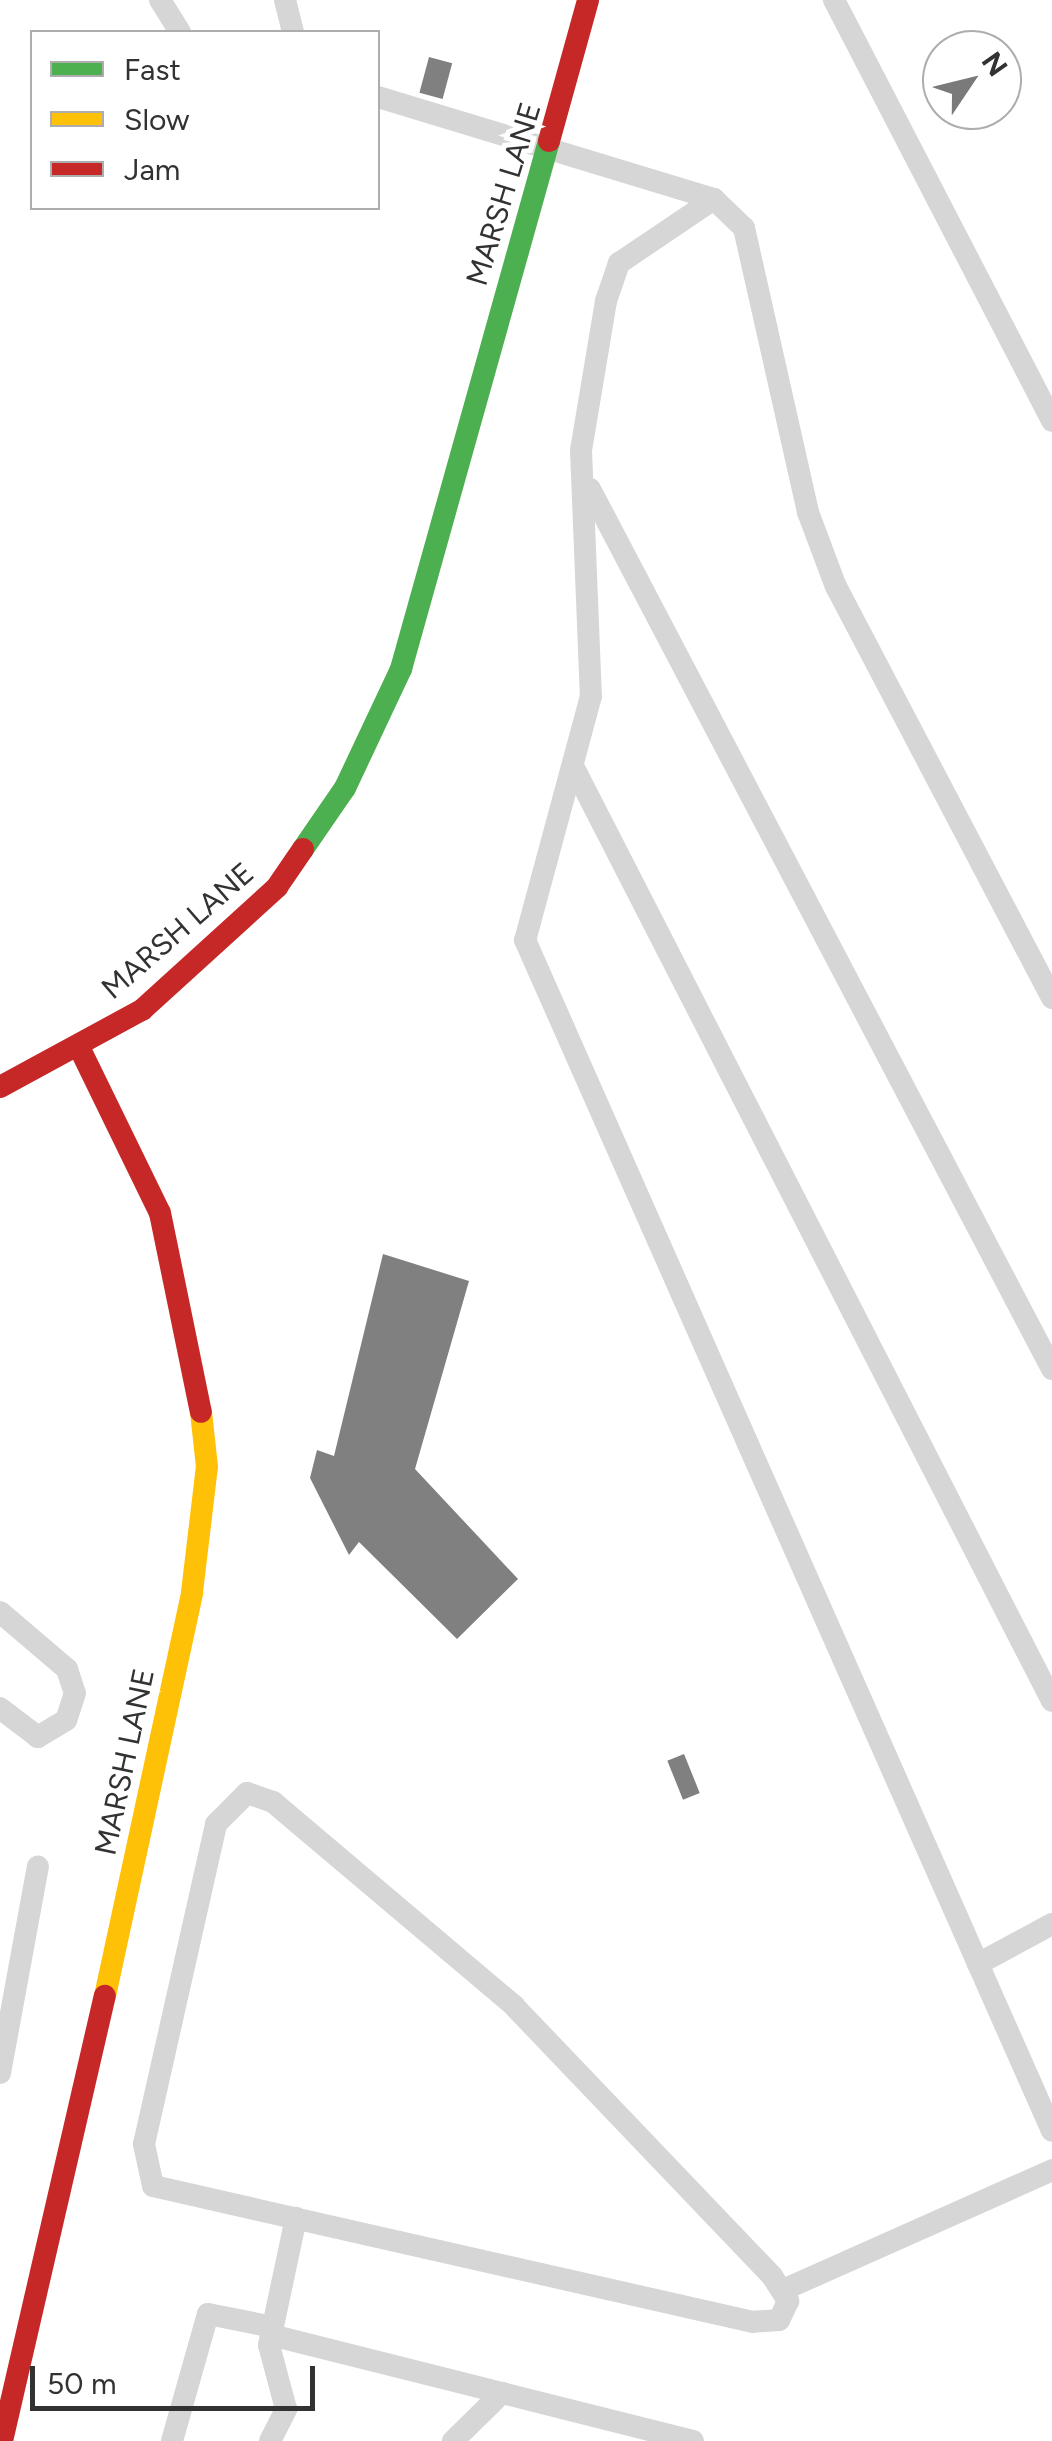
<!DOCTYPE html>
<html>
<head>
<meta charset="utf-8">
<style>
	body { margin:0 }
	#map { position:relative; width:1052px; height:2441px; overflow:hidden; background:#fff; font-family:Figtree,sans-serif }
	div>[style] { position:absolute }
	.building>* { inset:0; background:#808080; transform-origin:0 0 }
	.lane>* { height:22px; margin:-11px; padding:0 11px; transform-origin:11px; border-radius:11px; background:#d6d6d6 }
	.fast>* { height:22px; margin:-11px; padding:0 11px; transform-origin:11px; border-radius:11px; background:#4caf50 }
	.slow>* { height:22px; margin:-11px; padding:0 11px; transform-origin:11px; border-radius:11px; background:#ffc107 }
	.jam>* { height:22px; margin:-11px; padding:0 11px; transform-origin:11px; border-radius:11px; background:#c62828 }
	span { translate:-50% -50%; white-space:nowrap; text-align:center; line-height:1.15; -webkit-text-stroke:10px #fff; paint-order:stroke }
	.street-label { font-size:30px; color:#323232 }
	.legend { position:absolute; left:30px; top:30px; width:350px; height:180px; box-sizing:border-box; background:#fff; border:2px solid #adadad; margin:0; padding:12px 18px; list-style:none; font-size:30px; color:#323232 }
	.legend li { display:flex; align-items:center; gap:20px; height:50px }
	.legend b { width:50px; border:2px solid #adadad }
	.north { position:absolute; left:922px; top:30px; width:100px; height:100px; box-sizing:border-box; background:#fff; border:2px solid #adadad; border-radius:50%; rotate:55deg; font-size:28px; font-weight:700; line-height:40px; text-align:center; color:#323232 }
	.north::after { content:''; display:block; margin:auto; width:35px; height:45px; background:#7a7a7a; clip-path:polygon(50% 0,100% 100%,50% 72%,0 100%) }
	.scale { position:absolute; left:30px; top:2366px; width:285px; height:45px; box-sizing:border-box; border:5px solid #323232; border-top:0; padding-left:12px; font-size:30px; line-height:35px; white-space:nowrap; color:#323232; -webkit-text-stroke:8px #fff; paint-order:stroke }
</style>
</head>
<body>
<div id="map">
	<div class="building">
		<div style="left:429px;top:57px;width:24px;height:37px;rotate:15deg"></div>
		<div style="clip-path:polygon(383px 1254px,469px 1281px,415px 1469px,518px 1579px,457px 1639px,359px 1542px,349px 1555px,310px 1478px,317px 1450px,334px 1456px)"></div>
		<div style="left:684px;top:1754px;width:42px;height:18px;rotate:68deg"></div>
	</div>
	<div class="lane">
		<div style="left:160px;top:0;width:38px;rotate:58deg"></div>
		<div style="left:285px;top:0;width:33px;rotate:76deg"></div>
		<div style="left:834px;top:0;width:474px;rotate:62.6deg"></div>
		<div style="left:378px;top:97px;width:351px;rotate:16.9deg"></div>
		<div style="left:590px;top:489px;width:994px;rotate:62.3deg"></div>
		<div style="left:574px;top:768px;width:1048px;rotate:62.87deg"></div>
		<div style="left:1052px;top:998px;width:464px;rotate:-117.7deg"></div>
		<div style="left:836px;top:587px;width:80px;rotate:-110.5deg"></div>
		<div style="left:808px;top:512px;width:291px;rotate:-102.7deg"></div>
		<div style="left:744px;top:228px;width:42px;rotate:-136deg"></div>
		<div style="left:714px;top:199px;width:115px;rotate:146deg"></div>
		<div style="left:619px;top:263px;width:40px;rotate:108.9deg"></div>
		<div style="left:606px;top:301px;width:151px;rotate:99.5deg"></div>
		<div style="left:581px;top:450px;width:246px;rotate:87.7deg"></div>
		<div style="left:591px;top:696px;width:253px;rotate:105.1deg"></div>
		<div style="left:525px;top:940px;width:1302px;rotate:66.13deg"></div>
		<div style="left:0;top:1612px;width:88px;rotate:40.4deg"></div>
		<div style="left:67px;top:1669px;width:25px;rotate:72deg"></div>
		<div style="left:75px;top:1693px;width:28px;rotate:108deg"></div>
		<div style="left:66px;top:1720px;width:33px;rotate:149deg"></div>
		<div style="left:38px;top:1737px;width:48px;rotate:-142.7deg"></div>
		<div style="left:247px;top:1793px;width:28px;rotate:19deg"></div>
		<div style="left:273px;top:1802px;width:316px;rotate:40.2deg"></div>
		<div style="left:514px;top:2006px;width:373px;rotate:46.3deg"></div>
		<div style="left:772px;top:2276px;width:30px;rotate:57deg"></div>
		<div style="left:788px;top:2301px;width:21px;rotate:115deg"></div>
		<div style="left:779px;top:2320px;width:26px;rotate:176deg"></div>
		<div style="left:753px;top:2322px;width:615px;rotate:-167.23deg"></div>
		<div style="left:153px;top:2186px;width:43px;rotate:-102.1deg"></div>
		<div style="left:144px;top:2144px;width:328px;rotate:-77.3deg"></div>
		<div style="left:216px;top:1824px;width:44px;rotate:-45deg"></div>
		<div style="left:978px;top:1964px;width:84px;rotate:-28.4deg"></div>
		<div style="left:0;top:2073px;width:210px;rotate:-79.6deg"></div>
		<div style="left:783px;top:2290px;width:295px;rotate:-24deg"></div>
		<div style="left:271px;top:2335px;width:435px;rotate:14.1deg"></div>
		<div style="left:172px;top:2441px;width:132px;rotate:-74.2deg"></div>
		<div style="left:208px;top:2314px;width:66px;rotate:11.3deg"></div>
		<div style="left:270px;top:2441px;width:36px;rotate:-63deg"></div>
		<div style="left:286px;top:2409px;width:66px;rotate:-104.9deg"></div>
		<div style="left:269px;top:2345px;width:130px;rotate:-78deg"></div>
		<div style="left:453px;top:2441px;width:69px;rotate:-44.4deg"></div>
	</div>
	<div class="fast">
		<div style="left:303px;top:849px;width:74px;rotate:-55.5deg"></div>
		<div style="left:345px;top:788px;width:132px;rotate:-64.8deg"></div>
		<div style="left:401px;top:669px;width:548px;rotate:-74.34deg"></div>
	</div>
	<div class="slow">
		<div style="left:105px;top:1996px;width:413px;rotate:-77.8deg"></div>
		<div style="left:192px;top:1592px;width:126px;rotate:-83.2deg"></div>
		<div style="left:207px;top:1467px;width:55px;rotate:-96.2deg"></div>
	</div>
	<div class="jam">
		<div style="left:549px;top:141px;width:146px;rotate:-74.5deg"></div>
		<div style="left:80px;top:1049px;width:182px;rotate:64deg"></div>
		<div style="left:160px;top:1213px;width:203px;rotate:78.4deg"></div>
		<div style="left:0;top:1087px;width:162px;rotate:-28.5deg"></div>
		<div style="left:142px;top:1010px;width:183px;rotate:-42.3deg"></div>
		<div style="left:277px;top:887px;width:46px;rotate:-55.6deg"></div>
		<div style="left:2px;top:2441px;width:457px;rotate:-77deg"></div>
	</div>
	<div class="street-label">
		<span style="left:504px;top:194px;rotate:-73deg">MARSH LANE</span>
		<span style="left:178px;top:931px;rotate:-41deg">MARSH LANE</span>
		<span style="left:125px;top:1762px;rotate:-78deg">MARSH LANE</span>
	</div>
	<ul class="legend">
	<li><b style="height:12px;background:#4caf50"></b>Fast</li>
	<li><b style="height:12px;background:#ffc107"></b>Slow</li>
	<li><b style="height:12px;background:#c62828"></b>Jam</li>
	</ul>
	<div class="north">N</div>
	<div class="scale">50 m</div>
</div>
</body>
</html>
